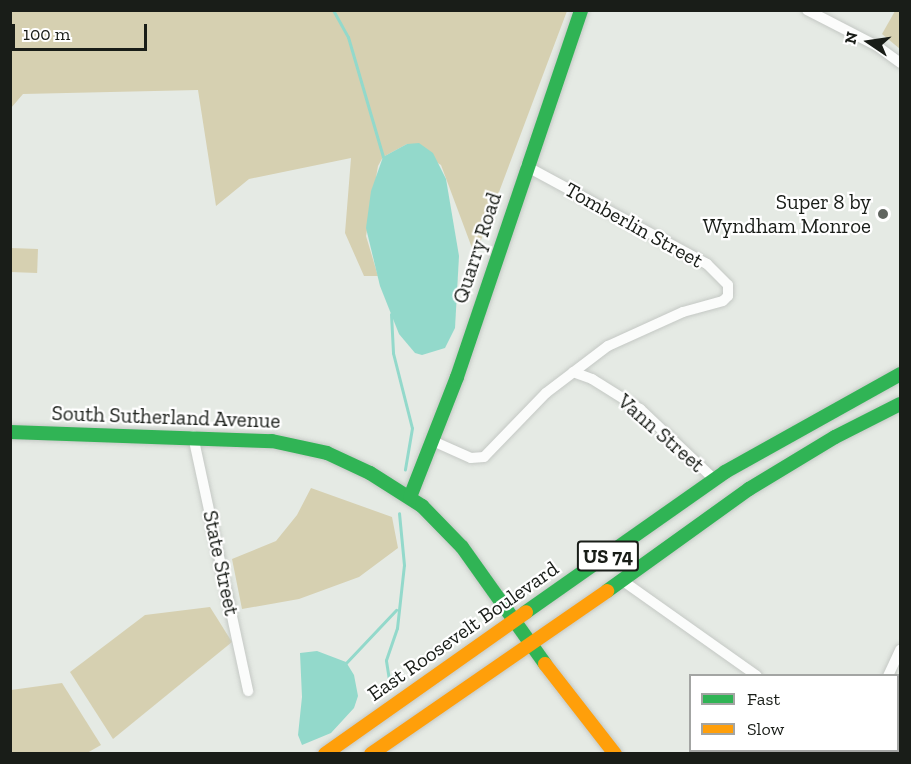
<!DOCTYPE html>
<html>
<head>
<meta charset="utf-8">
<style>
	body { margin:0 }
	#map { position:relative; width:911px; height:764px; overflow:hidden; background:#e5eae4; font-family:"Zilla Slab",serif }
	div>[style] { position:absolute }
	.green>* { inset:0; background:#d6d0b1; transform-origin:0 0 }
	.water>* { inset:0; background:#93d9cb }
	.stream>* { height:3px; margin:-1.5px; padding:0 1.5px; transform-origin:1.5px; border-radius:1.5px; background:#93d9cb }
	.roads { filter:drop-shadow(0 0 2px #c4c8c4) drop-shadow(0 0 2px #c4c8c4) }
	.street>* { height:10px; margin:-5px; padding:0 5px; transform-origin:5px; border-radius:5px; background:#fbfcfb }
	.fast>* { height:14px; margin:-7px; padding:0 7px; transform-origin:7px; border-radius:7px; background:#30b455 }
	.slow>* { height:14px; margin:-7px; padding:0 7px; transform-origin:7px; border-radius:7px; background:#ff9f0a }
	.dots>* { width:16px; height:16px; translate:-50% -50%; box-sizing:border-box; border:3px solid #fff; border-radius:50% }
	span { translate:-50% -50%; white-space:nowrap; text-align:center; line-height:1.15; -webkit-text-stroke:4.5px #fff; paint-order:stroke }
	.shield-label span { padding:2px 4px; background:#fff; border:2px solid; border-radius:4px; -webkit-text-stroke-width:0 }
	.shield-label { font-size:20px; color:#191d18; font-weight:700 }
	.poi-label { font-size:21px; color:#191d18 }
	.right { translate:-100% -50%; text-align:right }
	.street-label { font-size:21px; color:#191d18 }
	.frame { position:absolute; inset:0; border:12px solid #191d18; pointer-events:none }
	.legend { position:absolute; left:689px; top:674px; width:210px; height:78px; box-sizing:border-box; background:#fff; border:2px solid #a3a5a3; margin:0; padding:8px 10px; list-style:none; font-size:18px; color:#191d18 }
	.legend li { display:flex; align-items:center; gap:12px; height:30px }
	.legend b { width:30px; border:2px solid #a3a5a3 }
	.north { position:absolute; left:839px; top:12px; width:60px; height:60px; -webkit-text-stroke:4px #fff; paint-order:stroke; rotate:283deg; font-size:16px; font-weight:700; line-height:24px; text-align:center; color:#191d18 }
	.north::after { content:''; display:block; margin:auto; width:21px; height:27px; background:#191d18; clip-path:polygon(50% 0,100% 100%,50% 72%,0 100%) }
	.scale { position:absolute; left:12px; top:24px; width:135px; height:27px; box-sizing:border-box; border:3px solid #191d18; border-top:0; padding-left:8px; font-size:18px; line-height:21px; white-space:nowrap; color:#191d18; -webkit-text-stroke:4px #fff; paint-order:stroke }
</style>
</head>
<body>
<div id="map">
	<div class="green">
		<div style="clip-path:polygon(11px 11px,567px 11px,475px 256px,441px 165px,407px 144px,383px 157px,378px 166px,366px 236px,378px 276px,364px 276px,345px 233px,351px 158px,249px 179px,216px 206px,198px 90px,23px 94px,11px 108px)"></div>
		<div style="clip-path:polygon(895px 11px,900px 11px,900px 49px,882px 34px)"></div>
		<div style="left:11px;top:248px;width:27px;height:24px;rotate:2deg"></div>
		<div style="clip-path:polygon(311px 488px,392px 517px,398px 548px,359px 577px,299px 599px,242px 609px,232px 559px,276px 541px,297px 515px)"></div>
		<div style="clip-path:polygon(210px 607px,232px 642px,113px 739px,70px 672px,145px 615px)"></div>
		<div style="clip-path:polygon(62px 683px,101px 745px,87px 753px,11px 753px,11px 690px)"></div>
	</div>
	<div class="water">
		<div style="clip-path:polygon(419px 143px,433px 153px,446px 179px,459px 256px,455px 328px,445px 348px,422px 355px,415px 353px,399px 334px,380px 286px,366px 228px,371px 191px,383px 157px,407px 144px)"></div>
		<div style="clip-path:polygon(317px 651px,346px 662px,354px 675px,358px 696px,354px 708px,331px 733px,302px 745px,298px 735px,302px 697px,300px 653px)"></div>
	</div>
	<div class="stream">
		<div style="left:333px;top:10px;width:31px;rotate:61deg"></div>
		<div style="left:348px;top:37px;width:125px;rotate:73.7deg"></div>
		<div style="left:391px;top:314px;width:39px;rotate:87deg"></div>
		<div style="left:393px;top:353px;width:77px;rotate:75.8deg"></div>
		<div style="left:412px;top:428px;width:42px;rotate:99.7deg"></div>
		<div style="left:344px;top:665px;width:76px;rotate:-46.6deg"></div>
		<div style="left:390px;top:686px;width:26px;rotate:-99deg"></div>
		<div style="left:386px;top:660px;width:34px;rotate:-71deg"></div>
		<div style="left:397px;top:628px;width:63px;rotate:-83.7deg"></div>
		<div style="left:404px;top:565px;width:52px;rotate:-95.5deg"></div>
	</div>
	<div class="roads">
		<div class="street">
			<div style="left:807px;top:10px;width:79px;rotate:27.2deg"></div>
			<div style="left:877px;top:46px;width:29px;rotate:36deg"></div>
			<div style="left:573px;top:372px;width:20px;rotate:20deg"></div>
			<div style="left:592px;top:379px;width:57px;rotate:32deg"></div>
			<div style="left:640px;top:409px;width:103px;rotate:43.4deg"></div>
			<div style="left:193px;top:436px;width:261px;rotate:77.8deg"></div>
			<div style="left:435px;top:442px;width:39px;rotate:24deg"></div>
			<div style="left:471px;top:458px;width:13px;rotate:-4deg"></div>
			<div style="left:484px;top:457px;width:89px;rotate:-45.9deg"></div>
			<div style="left:546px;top:393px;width:78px;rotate:-37.2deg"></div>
			<div style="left:608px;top:346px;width:82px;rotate:-24.4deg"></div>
			<div style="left:683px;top:312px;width:41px;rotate:-15.4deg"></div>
			<div style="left:723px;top:301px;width:7px;rotate:-45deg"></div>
			<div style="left:728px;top:296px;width:11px;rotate:-90deg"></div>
			<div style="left:728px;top:285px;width:30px;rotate:-135deg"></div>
			<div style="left:707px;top:264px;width:206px;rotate:-151.6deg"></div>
			<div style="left:623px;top:581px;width:164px;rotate:35.3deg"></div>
			<div style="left:888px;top:676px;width:29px;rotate:-65deg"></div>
			<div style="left:873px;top:750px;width:8px;rotate:30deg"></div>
			<div style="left:854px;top:754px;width:4px;rotate:-76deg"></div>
		</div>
		<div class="fast">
			<div style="left:10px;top:432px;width:262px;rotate:2deg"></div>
			<div style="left:272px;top:441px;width:56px;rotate:12.3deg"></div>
			<div style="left:327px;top:453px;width:47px;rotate:24.9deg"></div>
			<div style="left:370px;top:473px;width:62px;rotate:32.4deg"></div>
			<div style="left:422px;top:506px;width:57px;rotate:45.7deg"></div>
			<div style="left:462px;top:547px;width:143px;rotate:54.6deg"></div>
			<div style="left:410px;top:497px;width:129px;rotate:-68.6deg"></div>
			<div style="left:457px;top:377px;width:387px;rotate:-71.3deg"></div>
			<div style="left:607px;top:591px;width:175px;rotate:-35.7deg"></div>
			<div style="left:749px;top:489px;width:100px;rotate:-31.2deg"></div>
			<div style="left:835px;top:437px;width:73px;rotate:-26.9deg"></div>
			<div style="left:526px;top:612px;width:243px;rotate:-35.1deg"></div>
			<div style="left:725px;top:472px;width:201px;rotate:-29.2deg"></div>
		</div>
		<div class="slow">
			<div style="left:545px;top:664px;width:114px;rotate:52.1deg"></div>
			<div style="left:325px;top:754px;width:246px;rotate:-35.2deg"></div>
			<div style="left:371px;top:754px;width:287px;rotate:-34.6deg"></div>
		</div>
	</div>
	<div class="dots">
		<div style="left:883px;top:214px;background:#60655f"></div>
	</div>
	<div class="shield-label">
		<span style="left:608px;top:556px">US 74</span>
	</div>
	<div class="poi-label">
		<span class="right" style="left:871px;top:214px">Super 8 by<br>Wyndham Monroe</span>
	</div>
	<div class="street-label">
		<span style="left:634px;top:225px;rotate:29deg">Tomberlin Street</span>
		<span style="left:477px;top:248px;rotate:-72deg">Quarry Road</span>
		<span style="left:166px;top:417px;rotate:2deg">South Sutherland Avenue</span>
		<span style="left:661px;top:433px;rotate:41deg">Vann Street</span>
		<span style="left:221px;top:563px;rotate:78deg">State Street</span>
		<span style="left:463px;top:631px;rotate:-35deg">East Roosevelt Boulevard</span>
	</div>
	<div class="frame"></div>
	<ul class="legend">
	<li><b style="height:8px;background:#30b455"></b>Fast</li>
	<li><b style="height:8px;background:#ff9f0a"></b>Slow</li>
	</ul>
	<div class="north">N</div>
	<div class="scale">100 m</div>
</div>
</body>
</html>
